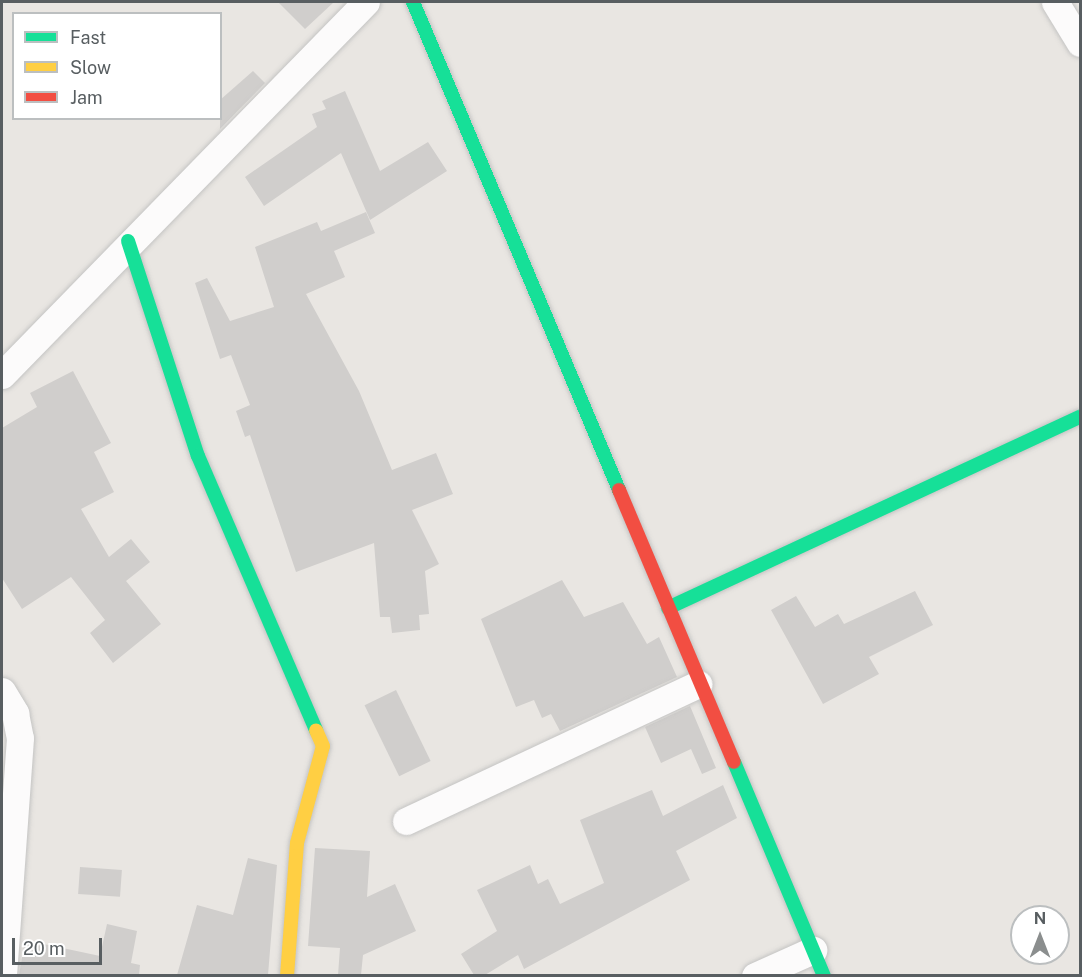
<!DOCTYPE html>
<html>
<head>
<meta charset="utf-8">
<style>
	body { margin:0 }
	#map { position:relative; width:1082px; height:977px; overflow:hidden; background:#e9e6e2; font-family:"Public Sans",sans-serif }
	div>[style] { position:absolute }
	.building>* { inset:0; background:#d0cecc; transform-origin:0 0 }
	.roads { filter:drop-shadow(0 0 2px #c4c4c3) drop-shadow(0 0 2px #c4c4c3) }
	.street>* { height:27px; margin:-13.5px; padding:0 13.5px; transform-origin:13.5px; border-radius:13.5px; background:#fcfbfb }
	.fast>* { height:14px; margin:-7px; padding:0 7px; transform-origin:7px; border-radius:7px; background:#16e098 }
	.slow>* { height:14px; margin:-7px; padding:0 7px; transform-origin:7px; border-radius:7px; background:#ffcf43 }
	.jam>* { height:14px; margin:-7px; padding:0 7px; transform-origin:7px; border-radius:7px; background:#f24e42 }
	span { translate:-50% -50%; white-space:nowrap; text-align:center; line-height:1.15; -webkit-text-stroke:4.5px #fff; paint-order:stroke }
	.frame { position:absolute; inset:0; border:3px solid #585e61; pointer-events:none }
	.legend { position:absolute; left:12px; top:12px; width:210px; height:108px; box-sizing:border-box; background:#fff; border:2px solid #bcbfc0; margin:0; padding:8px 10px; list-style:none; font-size:18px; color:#585e61 }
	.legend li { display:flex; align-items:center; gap:12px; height:30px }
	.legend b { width:30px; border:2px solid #bcbfc0 }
	.north { position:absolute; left:1010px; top:905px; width:60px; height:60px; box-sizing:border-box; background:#fff; border:2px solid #bcbfc0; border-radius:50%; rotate:0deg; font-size:16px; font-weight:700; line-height:24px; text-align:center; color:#585e61 }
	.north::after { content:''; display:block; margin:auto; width:21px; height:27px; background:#8b8e8e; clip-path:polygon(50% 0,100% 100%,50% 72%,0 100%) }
	.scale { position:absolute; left:12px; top:938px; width:90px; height:27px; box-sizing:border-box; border:3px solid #585e61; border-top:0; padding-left:8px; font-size:18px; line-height:21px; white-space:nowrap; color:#585e61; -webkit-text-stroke:4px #fff; paint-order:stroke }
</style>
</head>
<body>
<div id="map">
	<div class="building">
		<div style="clip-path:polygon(278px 2px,334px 2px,305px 29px)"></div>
		<div style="clip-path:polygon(253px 71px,265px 83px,220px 129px,220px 100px)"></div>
		<div style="clip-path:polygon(345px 91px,380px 171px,428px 142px,447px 171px,370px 220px,341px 153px,264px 206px,245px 177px,317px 127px,312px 114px,326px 109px,322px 101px)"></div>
		<div style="clip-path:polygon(366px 212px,375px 233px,334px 251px,345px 277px,306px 294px,359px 391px,392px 470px,436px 453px,453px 494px,412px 510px,439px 564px,425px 571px,429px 614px,419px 615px,420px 630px,392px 633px,390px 617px,380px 617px,374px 543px,296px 572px,250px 435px,245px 437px,236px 411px,250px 405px,231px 355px,220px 359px,195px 283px,207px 278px,230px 321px,274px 307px,255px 247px,317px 222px,321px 231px)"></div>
		<div style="clip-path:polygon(73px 371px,111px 443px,94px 452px,114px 492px,81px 509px,109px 557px,131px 539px,150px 562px,126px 581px,161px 624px,113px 663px,90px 633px,105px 620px,71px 577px,22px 609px,2px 578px,2px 428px,37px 407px,30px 393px)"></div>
		<div style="clip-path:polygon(562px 580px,584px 617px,623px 602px,647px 644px,659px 637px,677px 677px,560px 731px,551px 714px,542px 718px,534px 700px,516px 707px,481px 619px)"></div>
		<div style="clip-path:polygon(915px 591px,933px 625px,869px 657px,879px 674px,823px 704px,771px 610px,796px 596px,815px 627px,838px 614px,844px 624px)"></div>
		<div style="left:396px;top:690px;width:79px;height:35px;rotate:64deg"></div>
		<div style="clip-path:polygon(690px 706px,716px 768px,702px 774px,691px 749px,661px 763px,645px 727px)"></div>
		<div style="clip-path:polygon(723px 785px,737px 818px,676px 851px,690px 880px,524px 969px,518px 955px,485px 975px,474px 975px,461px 954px,497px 931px,477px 890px,530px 865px,538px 884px,548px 879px,560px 904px,604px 883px,580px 820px,652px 790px,663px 816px)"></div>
		<div style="clip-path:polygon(315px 848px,370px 851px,367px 897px,395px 884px,416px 931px,363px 955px,361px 975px,338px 975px,340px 948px,308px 946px)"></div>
		<div style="clip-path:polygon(248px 858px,277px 865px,268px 975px,177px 975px,197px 905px,233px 915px)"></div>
		<div style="left:80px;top:867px;width:42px;height:27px;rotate:4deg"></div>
		<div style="clip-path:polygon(107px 924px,137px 931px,131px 963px,140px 965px,139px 975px,19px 975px,25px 940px,100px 956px)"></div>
	</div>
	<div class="roads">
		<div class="street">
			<div style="left:1055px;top:2px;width:48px;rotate:58.6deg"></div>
			<div style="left:2px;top:375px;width:521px;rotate:-45.7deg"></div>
			<div style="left:2px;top:691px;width:26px;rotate:59deg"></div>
			<div style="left:15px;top:713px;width:25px;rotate:79deg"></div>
			<div style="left:20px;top:738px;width:239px;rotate:94.1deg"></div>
			<div style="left:406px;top:821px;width:323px;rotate:-25.1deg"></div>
			<div style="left:755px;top:976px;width:64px;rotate:-24.1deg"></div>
		</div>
		<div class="fast">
			<div style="left:413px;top:2px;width:530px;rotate:67.11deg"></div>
			<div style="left:128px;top:241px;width:226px;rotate:72deg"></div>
			<div style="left:198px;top:456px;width:298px;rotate:66.7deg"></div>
			<div style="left:668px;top:608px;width:454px;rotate:-24.9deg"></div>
			<div style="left:734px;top:762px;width:232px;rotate:67.2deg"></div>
		</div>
		<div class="slow">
			<div style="left:287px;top:976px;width:133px;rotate:-85.7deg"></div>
			<div style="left:297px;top:843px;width:100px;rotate:-75deg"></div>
			<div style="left:323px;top:746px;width:17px;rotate:-114deg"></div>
		</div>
		<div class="jam">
			<div style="left:619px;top:490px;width:295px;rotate:67.1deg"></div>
		</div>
	</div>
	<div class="frame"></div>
	<ul class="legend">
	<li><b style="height:8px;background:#16e098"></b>Fast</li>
	<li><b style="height:8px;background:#ffcf43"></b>Slow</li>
	<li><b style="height:8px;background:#f24e42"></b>Jam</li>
	</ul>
	<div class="north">N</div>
	<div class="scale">20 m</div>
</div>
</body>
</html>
